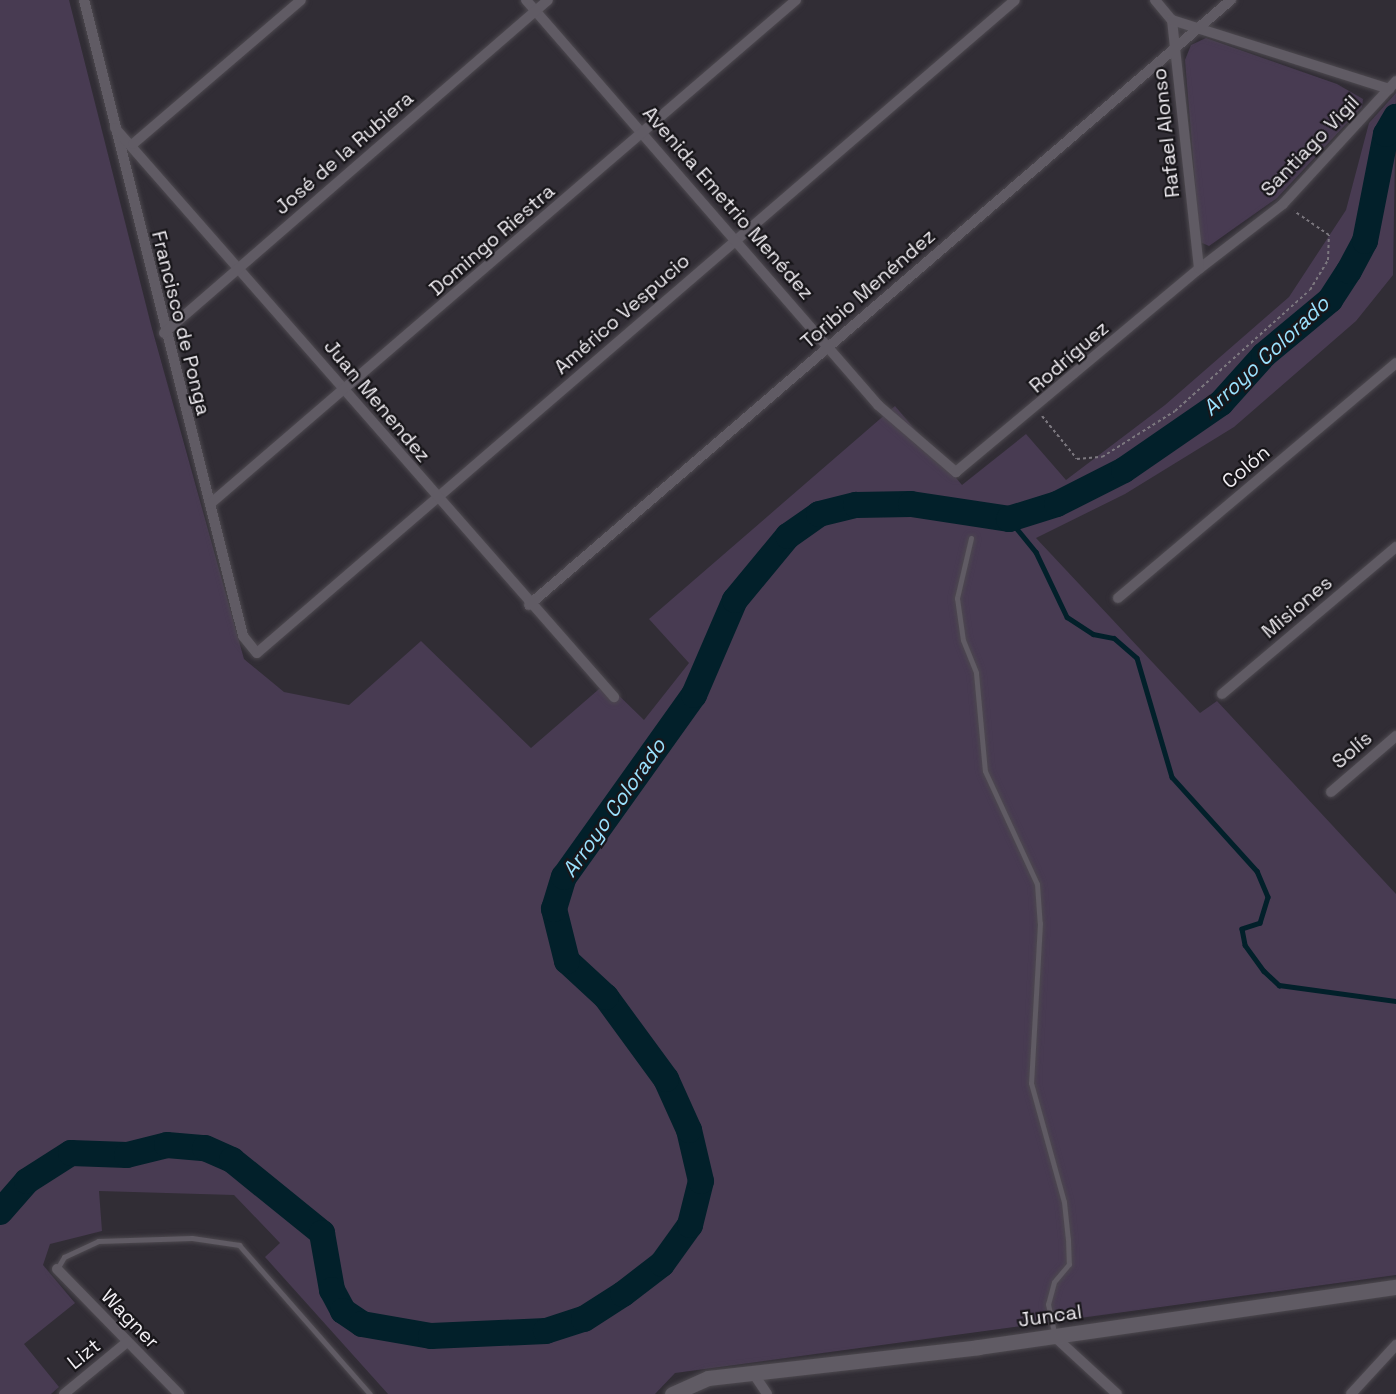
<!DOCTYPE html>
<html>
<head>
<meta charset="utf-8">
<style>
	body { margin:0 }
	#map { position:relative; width:1396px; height:1394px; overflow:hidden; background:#312d35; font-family:"Space Grotesk",sans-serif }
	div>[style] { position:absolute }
	.green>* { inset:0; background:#483b52 }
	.stream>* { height:4.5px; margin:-2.25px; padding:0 2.25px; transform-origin:2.25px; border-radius:2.25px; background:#02202a }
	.river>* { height:26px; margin:-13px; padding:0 13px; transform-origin:13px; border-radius:13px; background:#02202a }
	.path>* { height:2px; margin-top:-1px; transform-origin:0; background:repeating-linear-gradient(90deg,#7c787f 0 3px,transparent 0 6px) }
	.roads { filter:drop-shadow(0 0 2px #4d494f) drop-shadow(0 0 2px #4d494f) }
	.lane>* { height:5px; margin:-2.5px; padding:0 2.5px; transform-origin:2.5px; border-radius:2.5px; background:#605b64 }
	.street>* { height:10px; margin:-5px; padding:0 5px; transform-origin:5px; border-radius:5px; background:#605b64 }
	.secondary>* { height:15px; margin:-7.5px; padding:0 7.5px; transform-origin:7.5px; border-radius:7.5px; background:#605b64 }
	span { translate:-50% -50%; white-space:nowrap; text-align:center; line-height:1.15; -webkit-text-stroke:4.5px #18161a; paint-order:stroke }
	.street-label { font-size:20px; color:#f0edf2 }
	.water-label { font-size:21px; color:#9be2fe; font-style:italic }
</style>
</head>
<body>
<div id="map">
	<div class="green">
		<div style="clip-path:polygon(0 0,69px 0,151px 325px,244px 659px,284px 692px,349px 705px,421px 641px,531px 748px,606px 683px,644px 720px,689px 663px,649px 619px,895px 406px,962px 485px,1026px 434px,1066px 480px,1165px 405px,1289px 297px,1346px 210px,1369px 123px,1396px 93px,1393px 275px,1356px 321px,1234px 427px,1125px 494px,1036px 538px,1200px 713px,1217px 701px,1396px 894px,1396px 1275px,675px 1373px,655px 1394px,388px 1394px,265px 1257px,280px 1243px,234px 1195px,99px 1191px,102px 1231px,50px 1244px,43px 1265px,75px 1303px,24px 1344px,59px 1387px,51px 1394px,0 1394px)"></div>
		<div style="clip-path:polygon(1206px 38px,1337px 84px,1363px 99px,1362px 107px,1277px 198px,1209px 246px,1200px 242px,1185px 60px,1191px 45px)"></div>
	</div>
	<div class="stream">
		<div style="left:1009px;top:519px;width:43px;rotate:50.7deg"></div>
		<div style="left:1036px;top:552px;width:72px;rotate:64.5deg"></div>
		<div style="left:1067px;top:617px;width:31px;rotate:33deg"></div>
		<div style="left:1093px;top:634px;width:21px;rotate:11deg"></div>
		<div style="left:1114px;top:638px;width:30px;rotate:41deg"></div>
		<div style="left:1137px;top:658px;width:124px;rotate:73.6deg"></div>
		<div style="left:1172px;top:777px;width:127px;rotate:47.9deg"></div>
		<div style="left:1257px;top:871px;width:28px;rotate:67deg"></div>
		<div style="left:1268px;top:897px;width:27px;rotate:107deg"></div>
		<div style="left:1260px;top:923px;width:19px;rotate:162deg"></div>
		<div style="left:1242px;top:929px;width:16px;rotate:79deg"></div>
		<div style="left:1245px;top:945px;width:32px;rotate:54deg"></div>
		<div style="left:1264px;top:971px;width:21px;rotate:43deg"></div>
		<div style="left:1279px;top:985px;width:118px;rotate:7.8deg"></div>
	</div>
	<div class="river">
		<div style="left:0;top:1212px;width:41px;rotate:-48.9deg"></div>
		<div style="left:27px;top:1181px;width:52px;rotate:-32.5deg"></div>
		<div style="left:71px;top:1153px;width:56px;rotate:2deg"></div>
		<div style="left:127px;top:1155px;width:41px;rotate:-14deg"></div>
		<div style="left:167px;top:1145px;width:38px;rotate:5deg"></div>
		<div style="left:205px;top:1148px;width:30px;rotate:24deg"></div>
		<div style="left:232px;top:1160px;width:116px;rotate:39deg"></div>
		<div style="left:322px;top:1233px;width:58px;rotate:80deg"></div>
		<div style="left:332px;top:1290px;width:24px;rotate:62deg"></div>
		<div style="left:343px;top:1311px;width:23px;rotate:34deg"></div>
		<div style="left:362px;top:1324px;width:70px;rotate:9.9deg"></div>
		<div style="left:431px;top:1336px;width:115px;rotate:-2.5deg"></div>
		<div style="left:546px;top:1331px;width:40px;rotate:-18deg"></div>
		<div style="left:584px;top:1319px;width:46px;rotate:-32.7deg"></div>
		<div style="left:623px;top:1294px;width:49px;rotate:-37.6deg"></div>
		<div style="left:662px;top:1264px;width:48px;rotate:-54.3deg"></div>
		<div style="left:690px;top:1225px;width:45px;rotate:-76deg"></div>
		<div style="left:701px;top:1181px;width:52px;rotate:-103.2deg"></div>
		<div style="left:689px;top:1130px;width:56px;rotate:-114.3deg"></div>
		<div style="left:666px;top:1079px;width:102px;rotate:-126.2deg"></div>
		<div style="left:606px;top:997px;width:53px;rotate:-137.3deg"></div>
		<div style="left:567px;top:961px;width:54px;rotate:-104deg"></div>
		<div style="left:554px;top:909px;width:34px;rotate:-73deg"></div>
		<div style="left:564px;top:877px;width:224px;rotate:-54.5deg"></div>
		<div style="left:694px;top:695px;width:103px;rotate:-66.7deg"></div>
		<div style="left:735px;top:600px;width:83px;rotate:-50.4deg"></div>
		<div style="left:788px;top:536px;width:38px;rotate:-35deg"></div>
		<div style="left:819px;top:514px;width:38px;rotate:-14deg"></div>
		<div style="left:856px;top:505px;width:55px;rotate:-1deg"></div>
		<div style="left:911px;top:504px;width:99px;rotate:8.7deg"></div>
		<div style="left:1009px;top:519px;width:50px;rotate:-17.4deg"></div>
		<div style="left:1057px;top:504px;width:75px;rotate:-26.9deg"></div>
		<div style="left:1124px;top:470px;width:118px;rotate:-34.6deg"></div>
		<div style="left:1221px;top:403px;width:64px;rotate:-48.1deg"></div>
		<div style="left:1264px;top:355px;width:86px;rotate:-39.8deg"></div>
		<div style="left:1330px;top:300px;width:35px;rotate:-57deg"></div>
		<div style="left:1349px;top:271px;width:34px;rotate:-62deg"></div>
		<div style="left:1365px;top:241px;width:109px;rotate:-78.9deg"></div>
		<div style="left:1386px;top:134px;width:20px;rotate:-60deg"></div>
	</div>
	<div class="path">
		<div style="left:1042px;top:416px;width:55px;rotate:50.9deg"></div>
		<div style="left:1077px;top:459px;width:25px;rotate:-5deg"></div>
		<div style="left:1102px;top:457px;width:86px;rotate:-32.2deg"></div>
		<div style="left:1175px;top:411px;width:181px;rotate:-41.9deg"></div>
		<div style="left:1310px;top:290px;width:35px;rotate:-59deg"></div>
		<div style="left:1328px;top:260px;width:25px;rotate:-88deg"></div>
		<div style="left:1329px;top:235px;width:42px;rotate:-145.6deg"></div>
	</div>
	<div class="roads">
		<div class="lane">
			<div style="left:971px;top:538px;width:62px;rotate:103.1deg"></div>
			<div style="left:957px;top:598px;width:42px;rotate:81.9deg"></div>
			<div style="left:963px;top:640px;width:35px;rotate:68deg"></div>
			<div style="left:976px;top:673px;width:98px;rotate:84.8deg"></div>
			<div style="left:985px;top:771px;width:124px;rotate:65.3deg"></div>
			<div style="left:1037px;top:884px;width:39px;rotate:86deg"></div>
			<div style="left:1040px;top:923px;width:160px;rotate:93.2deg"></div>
			<div style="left:1031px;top:1083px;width:123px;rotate:74.5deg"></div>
			<div style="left:1064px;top:1202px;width:37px;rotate:84deg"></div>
			<div style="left:1068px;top:1239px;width:25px;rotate:88deg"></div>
			<div style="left:1069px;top:1264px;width:23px;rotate:130deg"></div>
			<div style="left:1054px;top:1282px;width:23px;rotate:105deg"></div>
			<div style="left:1048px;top:1304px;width:33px;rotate:78deg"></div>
			<div style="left:57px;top:1269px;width:14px;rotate:-60deg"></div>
			<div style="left:64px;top:1257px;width:38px;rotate:-25deg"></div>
			<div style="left:98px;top:1241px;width:94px;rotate:-1.8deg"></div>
			<div style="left:192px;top:1238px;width:48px;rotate:8.5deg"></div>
			<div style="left:239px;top:1245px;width:198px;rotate:48.7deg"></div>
		</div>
		<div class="street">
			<div style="left:84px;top:0;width:656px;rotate:75.96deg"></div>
			<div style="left:243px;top:636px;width:22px;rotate:51deg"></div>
			<div style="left:257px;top:653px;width:1000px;rotate:-40.74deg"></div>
			<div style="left:526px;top:0;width:537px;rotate:49deg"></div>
			<div style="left:878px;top:405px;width:103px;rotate:40.7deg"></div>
			<div style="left:956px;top:472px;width:317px;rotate:-39.9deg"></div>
			<div style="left:1199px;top:269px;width:106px;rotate:-37.7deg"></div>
			<div style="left:1283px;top:204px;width:167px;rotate:-47.4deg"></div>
			<div style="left:1155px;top:0;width:26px;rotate:50deg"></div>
			<div style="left:1172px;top:20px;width:250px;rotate:83.8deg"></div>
			<div style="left:1172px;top:20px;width:228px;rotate:17.6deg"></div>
			<div style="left:115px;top:128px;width:757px;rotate:48.75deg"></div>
			<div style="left:133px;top:144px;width:221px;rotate:-40.6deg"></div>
			<div style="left:164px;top:333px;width:508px;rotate:-40.93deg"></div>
			<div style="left:210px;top:504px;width:773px;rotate:-40.7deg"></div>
			<div style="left:1118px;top:598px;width:364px;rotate:-40.2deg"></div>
			<div style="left:529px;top:605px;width:927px;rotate:-40.76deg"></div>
			<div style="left:1222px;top:694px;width:228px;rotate:-40.2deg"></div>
			<div style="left:1331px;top:792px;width:86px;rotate:-40.7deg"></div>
			<div style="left:57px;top:1269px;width:175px;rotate:45.7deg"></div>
			<div style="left:1055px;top:1337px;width:84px;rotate:42.6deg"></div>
			<div style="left:753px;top:1373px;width:25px;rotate:56deg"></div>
			<div style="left:64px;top:1394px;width:82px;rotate:-39.5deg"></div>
			<div style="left:1351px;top:1394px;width:67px;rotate:-47.4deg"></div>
		</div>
		<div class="secondary">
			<div style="left:672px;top:1394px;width:39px;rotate:-24deg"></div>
			<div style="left:708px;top:1378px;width:272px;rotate:-6.5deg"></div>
			<div style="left:978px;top:1347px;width:422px;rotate:-8.2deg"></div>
		</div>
	</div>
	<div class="street-label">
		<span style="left:1166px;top:133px;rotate:-96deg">Rafael Alonso</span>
		<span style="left:1310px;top:146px;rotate:-46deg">Santiago Vigil</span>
		<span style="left:344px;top:153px;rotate:-41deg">José de la Rubiera</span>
		<span style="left:728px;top:203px;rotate:49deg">Avenida Emetrio Menédez</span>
		<span style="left:492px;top:240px;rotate:-41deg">Domingo Riestra</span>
		<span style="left:868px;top:289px;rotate:-41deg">Toribio Menéndez</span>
		<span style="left:622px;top:314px;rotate:-41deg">Américo Vespucio</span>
		<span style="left:181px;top:323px;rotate:76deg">Francisco de Ponga</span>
		<span style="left:1069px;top:357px;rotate:-41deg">Rodríguez</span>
		<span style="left:377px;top:401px;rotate:50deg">Juan Menendez</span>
		<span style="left:1246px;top:467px;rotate:-40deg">Colón</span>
		<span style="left:1297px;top:607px;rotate:-40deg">Misiones</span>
		<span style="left:1352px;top:750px;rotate:-41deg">Solís</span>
		<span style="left:1050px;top:1316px;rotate:-8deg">Juncal</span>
		<span style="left:130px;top:1319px;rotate:46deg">Wagner</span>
		<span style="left:84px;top:1354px;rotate:-39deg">Lizt</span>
	</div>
	<div class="water-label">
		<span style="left:1266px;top:356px;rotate:-43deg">Arroyo Colorado</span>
		<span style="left:614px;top:808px;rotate:-55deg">Arroyo Colorado</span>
	</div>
</div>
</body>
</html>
